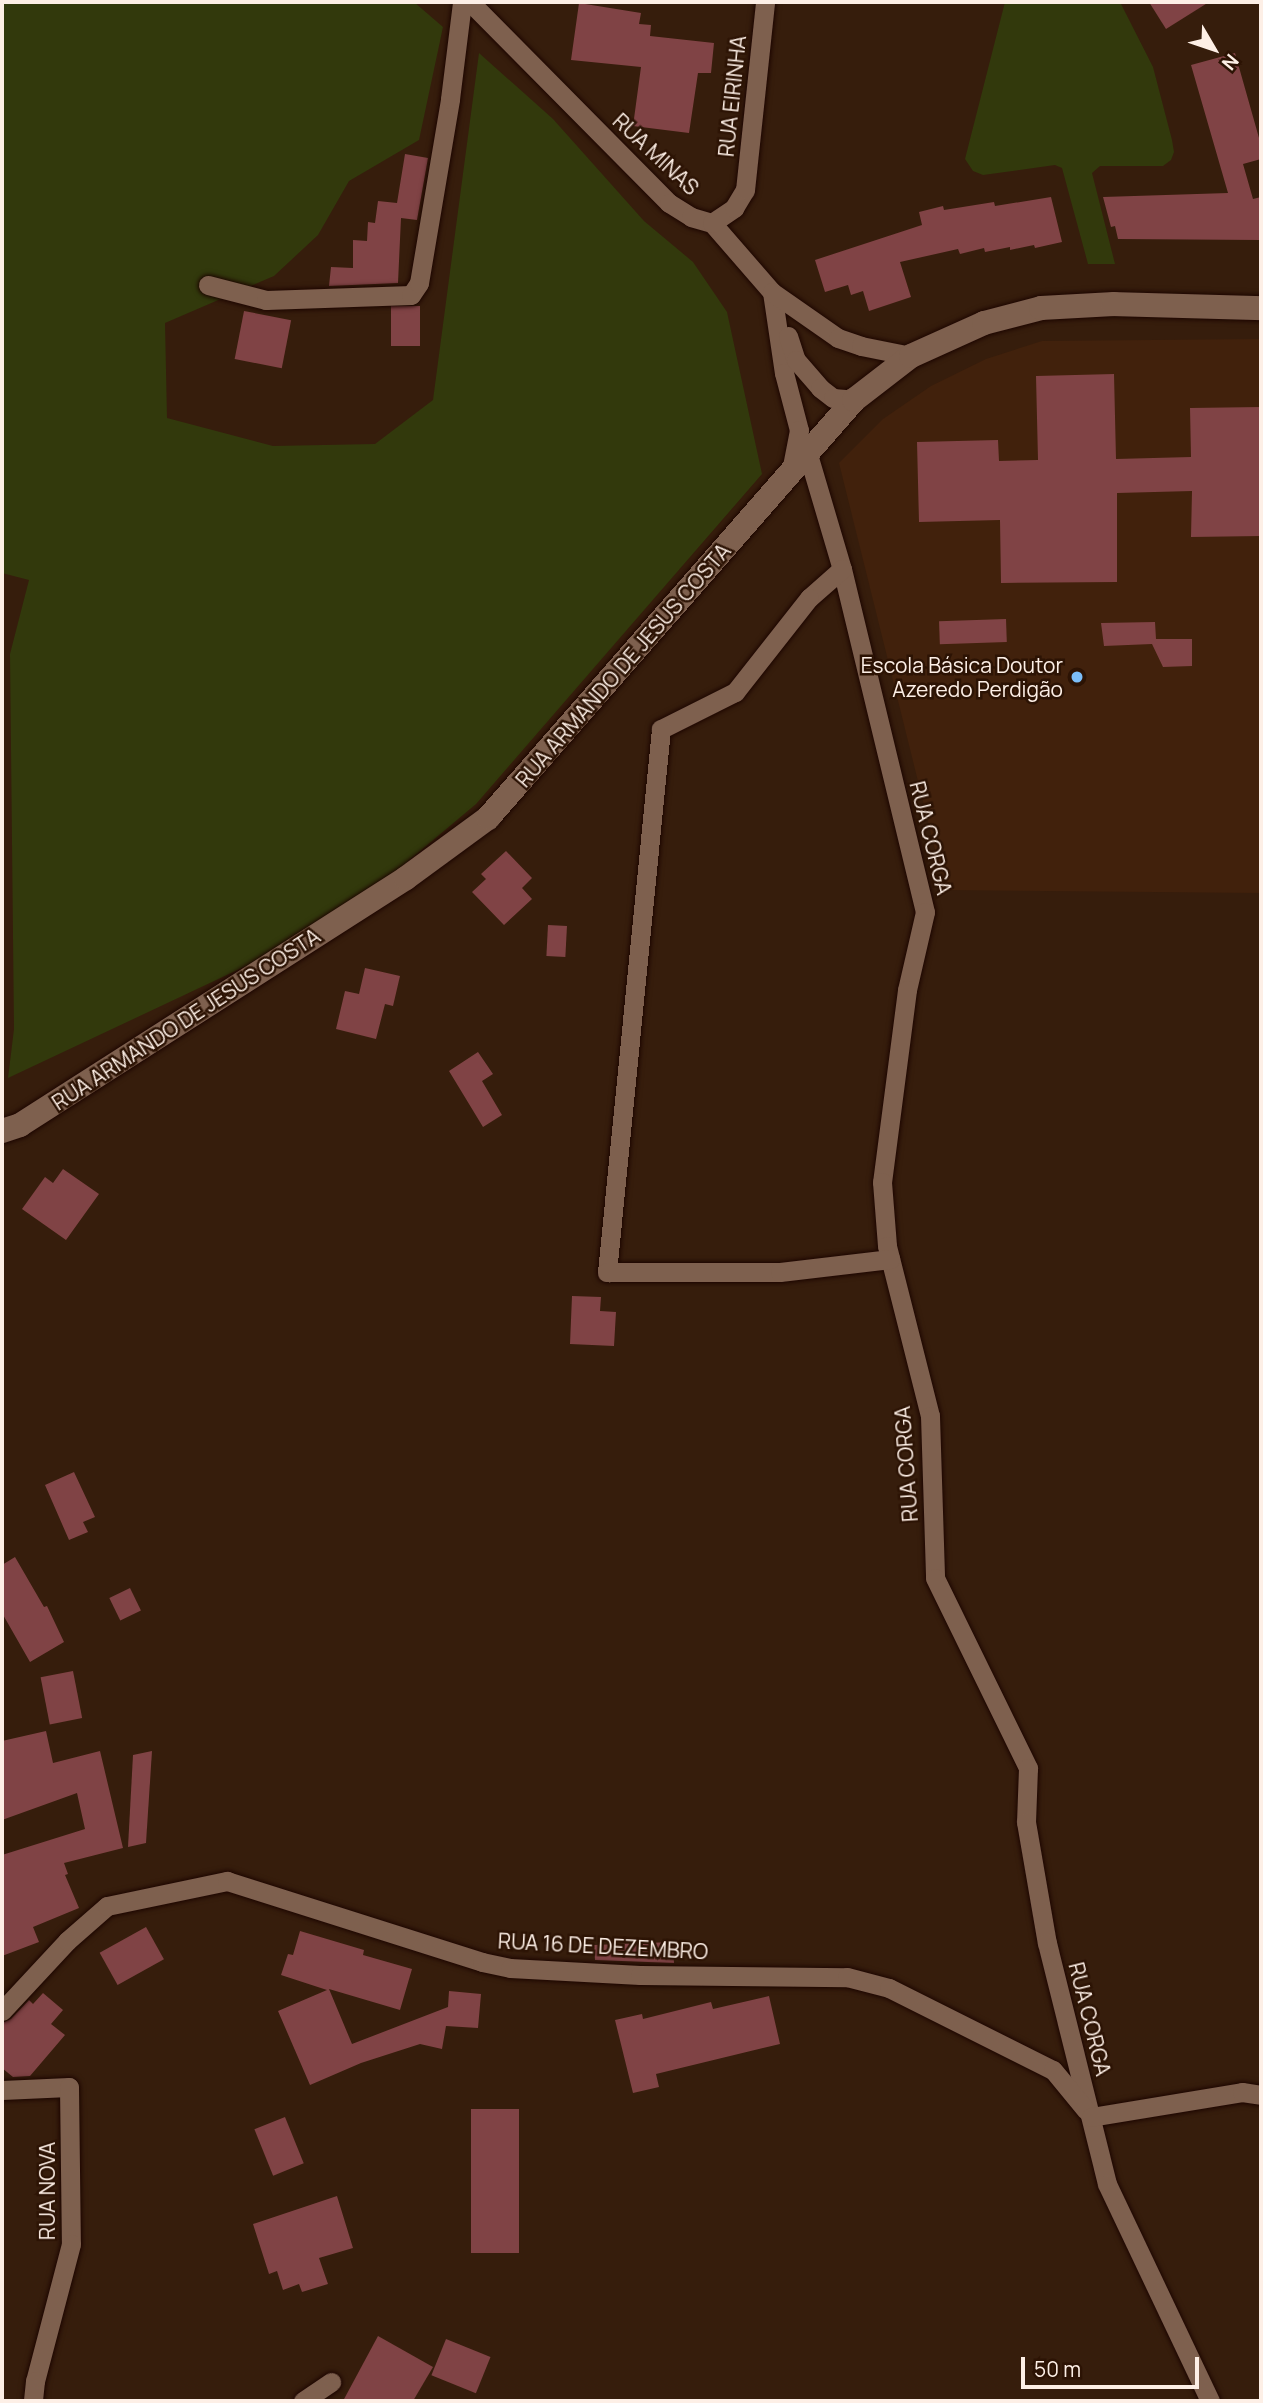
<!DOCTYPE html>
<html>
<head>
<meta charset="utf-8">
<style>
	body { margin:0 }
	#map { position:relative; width:1263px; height:2403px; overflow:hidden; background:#361d0c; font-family:Manrope,sans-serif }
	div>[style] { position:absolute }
	.built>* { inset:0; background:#41210c }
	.green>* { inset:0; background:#32390c }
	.building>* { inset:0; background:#804345; transform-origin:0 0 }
	.roads { filter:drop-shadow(0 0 2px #1d0600) drop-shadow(0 0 2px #1d0600) }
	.minor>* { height:19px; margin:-9.5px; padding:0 9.5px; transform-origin:9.5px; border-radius:9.5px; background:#7e604e }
	.tertiary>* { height:24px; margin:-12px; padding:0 12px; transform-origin:12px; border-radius:12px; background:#7e604e }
	.dots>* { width:19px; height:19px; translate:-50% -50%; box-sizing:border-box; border:4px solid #2c1304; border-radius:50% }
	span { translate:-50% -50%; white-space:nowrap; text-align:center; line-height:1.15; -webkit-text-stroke:5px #2c1304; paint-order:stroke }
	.street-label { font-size:21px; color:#fdefe6 }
	.poi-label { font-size:21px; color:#fdefe6 }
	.right { translate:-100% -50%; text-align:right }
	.frame { position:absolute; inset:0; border:4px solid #fdefe6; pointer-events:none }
	.north { position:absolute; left:1179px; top:14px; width:70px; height:70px; -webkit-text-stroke:5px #2c1304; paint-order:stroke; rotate:129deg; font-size:19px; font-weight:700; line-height:28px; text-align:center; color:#fdefe6 }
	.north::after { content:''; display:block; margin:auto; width:24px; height:32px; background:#fdefe6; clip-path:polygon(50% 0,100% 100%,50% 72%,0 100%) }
	.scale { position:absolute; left:1021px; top:2357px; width:178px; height:32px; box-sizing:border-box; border:4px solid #fdefe6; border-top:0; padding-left:9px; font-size:21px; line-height:24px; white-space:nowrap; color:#fdefe6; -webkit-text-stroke:5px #2c1304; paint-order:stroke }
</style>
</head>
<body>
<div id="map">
	<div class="built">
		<div style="clip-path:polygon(1261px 339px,1261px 893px,945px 890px,839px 463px,883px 419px,931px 386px,986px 359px,1042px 341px)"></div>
	</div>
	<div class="green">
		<div style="clip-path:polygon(2px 2px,414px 2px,443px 27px,419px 140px,349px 181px,318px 235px,274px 276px,165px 323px,167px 418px,273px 446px,375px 444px,433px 400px,479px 53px,553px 119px,644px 221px,693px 262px,727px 312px,762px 474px,476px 804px,331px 926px,8px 1078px,14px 1029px,10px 654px,29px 580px,2px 573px)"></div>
		<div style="clip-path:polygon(1005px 2px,1120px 2px,1153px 67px,1172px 140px,1174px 152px,1171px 160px,1163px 166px,1100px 166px,1092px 173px,1115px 264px,1088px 264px,1062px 168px,1055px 165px,983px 175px,973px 171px,965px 159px)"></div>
	</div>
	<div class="building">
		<div style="clip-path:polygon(1149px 2px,1209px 2px,1166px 29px)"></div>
		<div style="clip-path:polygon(579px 3px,641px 13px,639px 24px,651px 25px,650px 36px,714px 43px,711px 73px,698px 73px,689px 133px,633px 126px,641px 67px,571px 60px)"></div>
		<div style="clip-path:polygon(1235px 53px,1261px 145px,1261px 159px,1243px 164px,1253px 199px,1261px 197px,1261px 240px,1118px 239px,1115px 226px,1111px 227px,1103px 197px,1228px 193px,1191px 65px)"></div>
		<div style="clip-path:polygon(405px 154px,428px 158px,417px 220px,401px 218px,398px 283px,329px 286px,331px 267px,353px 268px,353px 240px,367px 241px,368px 222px,375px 223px,378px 201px,397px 203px)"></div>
		<div style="clip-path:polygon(1051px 197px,1062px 242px,1035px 248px,1034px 245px,1010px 250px,1010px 247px,985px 252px,984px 248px,960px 254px,958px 249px,900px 262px,911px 297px,869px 311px,863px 291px,851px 295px,848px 285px,825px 292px,815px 260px,922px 225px,919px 212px,943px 206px,944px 210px,994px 202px,995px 206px)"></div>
		<div style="left:420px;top:306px;width:40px;height:29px;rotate:90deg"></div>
		<div style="left:244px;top:311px;width:48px;height:49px;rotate:11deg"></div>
		<div style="clip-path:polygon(1114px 374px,1116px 459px,1191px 457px,1190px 408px,1261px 407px,1261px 536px,1191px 537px,1192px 491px,1117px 493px,1117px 582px,1001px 583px,1000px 520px,919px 522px,917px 442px,998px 440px,999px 461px,1038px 460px,1036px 376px)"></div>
		<div style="left:1006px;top:619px;width:23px;height:67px;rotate:88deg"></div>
		<div style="clip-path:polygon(1155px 622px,1156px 639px,1192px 639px,1192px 666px,1163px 667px,1152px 644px,1104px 646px,1101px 623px)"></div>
		<div style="clip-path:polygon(506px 851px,532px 878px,522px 888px,532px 899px,504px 925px,472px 892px,486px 879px,481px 874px)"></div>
		<div style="left:548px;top:925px;width:19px;height:31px;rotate:3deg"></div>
		<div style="clip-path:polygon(365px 968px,400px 976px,393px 1006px,385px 1004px,376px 1039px,336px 1029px,345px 991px,359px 994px)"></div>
		<div style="clip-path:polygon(478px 1052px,493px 1074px,482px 1081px,502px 1115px,483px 1127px,449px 1071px)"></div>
		<div style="clip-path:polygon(63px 1169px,99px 1194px,66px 1240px,22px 1209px,45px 1177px,53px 1183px)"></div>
		<div style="clip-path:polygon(572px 1296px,601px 1297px,600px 1311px,616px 1312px,614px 1346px,570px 1344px)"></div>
		<div style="clip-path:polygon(74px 1472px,95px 1517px,83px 1522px,88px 1532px,69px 1540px,45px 1485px)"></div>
		<div style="clip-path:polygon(15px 1557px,44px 1607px,47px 1606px,64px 1642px,30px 1662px,2px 1613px,2px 1565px)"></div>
		<div style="left:130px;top:1588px;width:25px;height:23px;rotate:64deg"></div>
		<div style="left:73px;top:1671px;width:48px;height:33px;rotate:79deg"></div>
		<div style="clip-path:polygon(46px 1731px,53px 1763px,100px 1751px,123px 1848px,64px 1863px,68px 1874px,65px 1875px,79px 1908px,33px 1927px,39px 1942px,2px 1956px,2px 1855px,85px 1829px,77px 1793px,2px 1820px,2px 1741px)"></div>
		<div style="clip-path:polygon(152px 1751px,146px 1843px,128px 1847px,133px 1755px)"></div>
		<div style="left:146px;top:1927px;width:37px;height:53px;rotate:61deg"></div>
		<div style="clip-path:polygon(300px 1931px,364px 1950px,363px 1955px,412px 1969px,400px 2010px,329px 1989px,352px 2044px,448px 2007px,449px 1991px,481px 1994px,478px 2028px,446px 2026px,442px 2049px,420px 2044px,361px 2063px,310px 2085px,278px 2011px,327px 1990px,281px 1975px,288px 1954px,293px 1955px)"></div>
		<div style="clip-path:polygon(673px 1942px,674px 1963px,595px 1960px,594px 1945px)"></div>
		<div style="clip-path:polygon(43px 1993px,63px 2010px,51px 2024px,65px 2035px,30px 2076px,13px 2077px,2px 2068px,2px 2023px,11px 2019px,29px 2000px,33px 2004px)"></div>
		<div style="clip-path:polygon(769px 1996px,780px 2044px,656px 2074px,659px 2087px,633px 2093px,615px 2020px,642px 2014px,643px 2019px,711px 2002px,713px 2009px)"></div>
		<div style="left:471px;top:2109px;width:48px;height:144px"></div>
		<div style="left:285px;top:2117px;width:50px;height:33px;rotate:68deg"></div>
		<div style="clip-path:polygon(337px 2196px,353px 2248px,319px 2258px,328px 2284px,302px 2292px,299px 2284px,283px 2290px,277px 2271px,269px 2274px,253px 2224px)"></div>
		<div style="clip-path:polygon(378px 2336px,433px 2367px,413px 2401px,343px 2401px)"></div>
		<div style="left:446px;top:2339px;width:48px;height:39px;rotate:22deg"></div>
	</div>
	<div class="roads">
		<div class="minor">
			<div style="left:470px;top:2px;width:283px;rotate:45.3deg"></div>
			<div style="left:669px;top:203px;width:26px;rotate:32deg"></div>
			<div style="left:691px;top:217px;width:22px;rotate:16deg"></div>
			<div style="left:712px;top:223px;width:91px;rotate:49deg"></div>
			<div style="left:772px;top:292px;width:82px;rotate:81.6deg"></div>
			<div style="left:784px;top:373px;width:59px;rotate:75.3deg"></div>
			<div style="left:799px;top:430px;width:38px;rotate:101deg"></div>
			<div style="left:712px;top:223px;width:27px;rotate:-34deg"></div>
			<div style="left:734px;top:208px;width:21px;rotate:-59deg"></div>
			<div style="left:745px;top:190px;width:189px;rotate:-83.9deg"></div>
			<div style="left:208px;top:285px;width:60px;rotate:14.5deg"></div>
			<div style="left:266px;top:300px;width:145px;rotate:-2deg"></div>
			<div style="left:411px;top:295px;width:14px;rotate:-56deg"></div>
			<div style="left:419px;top:283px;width:187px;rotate:-80.4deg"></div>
			<div style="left:450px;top:99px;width:98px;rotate:-82.9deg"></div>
			<div style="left:772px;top:292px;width:80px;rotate:34.9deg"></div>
			<div style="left:838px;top:338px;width:24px;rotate:19deg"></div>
			<div style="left:861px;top:346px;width:51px;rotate:11.3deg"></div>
			<div style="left:788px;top:336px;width:25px;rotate:72deg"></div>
			<div style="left:796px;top:360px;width:37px;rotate:49deg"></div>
			<div style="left:820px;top:388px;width:16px;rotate:38deg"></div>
			<div style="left:833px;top:398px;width:21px;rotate:5deg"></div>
			<div style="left:807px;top:451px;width:123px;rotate:73.5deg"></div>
			<div style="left:842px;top:569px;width:353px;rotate:76.4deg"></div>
			<div style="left:925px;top:912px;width:80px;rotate:103deg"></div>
			<div style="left:907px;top:990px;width:194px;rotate:97.4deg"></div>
			<div style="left:882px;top:1182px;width:64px;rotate:85.5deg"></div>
			<div style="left:887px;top:1246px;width:175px;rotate:75.8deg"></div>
			<div style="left:930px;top:1416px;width:162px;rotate:88.2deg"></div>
			<div style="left:935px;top:1578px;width:212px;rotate:63.9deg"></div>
			<div style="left:1028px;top:1768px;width:54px;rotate:92.1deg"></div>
			<div style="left:1026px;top:1822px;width:123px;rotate:80.2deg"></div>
			<div style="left:1047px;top:1943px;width:248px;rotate:76deg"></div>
			<div style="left:1107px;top:2184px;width:240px;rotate:64.6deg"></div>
			<div style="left:842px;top:569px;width:44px;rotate:138.7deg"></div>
			<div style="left:809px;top:598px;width:120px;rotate:128.2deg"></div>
			<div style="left:735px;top:692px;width:83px;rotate:153.4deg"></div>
			<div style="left:661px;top:729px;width:546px;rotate:95.68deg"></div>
			<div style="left:607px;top:1272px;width:173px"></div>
			<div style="left:780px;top:1272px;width:111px;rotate:-6.7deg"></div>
			<div style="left:2px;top:2011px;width:96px;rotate:-47.1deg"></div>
			<div style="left:67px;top:1941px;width:53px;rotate:-41.2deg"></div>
			<div style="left:107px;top:1906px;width:123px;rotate:-11.8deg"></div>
			<div style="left:227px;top:1881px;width:268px;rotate:17.6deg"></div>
			<div style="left:482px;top:1962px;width:29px;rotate:12deg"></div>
			<div style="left:510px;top:1968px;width:130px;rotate:3.1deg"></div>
			<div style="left:640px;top:1975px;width:207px;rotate:0.6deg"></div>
			<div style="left:847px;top:1977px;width:43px;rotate:14.7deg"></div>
			<div style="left:889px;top:1988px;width:183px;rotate:26.6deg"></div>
			<div style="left:1053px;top:2070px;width:52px;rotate:50.5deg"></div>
			<div style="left:2px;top:2090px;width:67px;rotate:-2.6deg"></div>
			<div style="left:69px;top:2087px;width:157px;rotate:89.3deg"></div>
			<div style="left:71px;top:2244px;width:142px;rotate:104.7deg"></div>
			<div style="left:35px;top:2381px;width:20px;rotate:96deg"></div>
			<div style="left:1091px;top:2117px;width:153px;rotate:-9.4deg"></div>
			<div style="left:1242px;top:2092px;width:19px;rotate:9deg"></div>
			<div style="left:303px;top:2401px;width:34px;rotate:-34deg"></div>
		</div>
		<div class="tertiary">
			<div style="left:2px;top:1131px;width:19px;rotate:-18deg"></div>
			<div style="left:20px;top:1125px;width:458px;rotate:-32.6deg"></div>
			<div style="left:406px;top:878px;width:102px;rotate:-36.2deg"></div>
			<div style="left:488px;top:818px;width:556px;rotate:-48.79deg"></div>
			<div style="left:854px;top:400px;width:72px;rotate:-37.7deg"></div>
			<div style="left:911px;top:356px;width:80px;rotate:-24.3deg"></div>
			<div style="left:984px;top:323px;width:59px;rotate:-14.7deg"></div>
			<div style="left:1041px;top:308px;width:73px;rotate:-3.1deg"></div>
			<div style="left:1114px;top:304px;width:147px;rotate:1.6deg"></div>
		</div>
	</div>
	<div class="dots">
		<div style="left:1077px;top:677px;background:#7cbef9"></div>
	</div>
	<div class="street-label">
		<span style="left:732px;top:96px;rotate:-84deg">RUA EIRINHA</span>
		<span style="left:656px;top:154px;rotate:43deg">RUA MINAS</span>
		<span style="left:623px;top:665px;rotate:-49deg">RUA ARMANDO DE JESUS COSTA</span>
		<span style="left:931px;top:838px;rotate:76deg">RUA CORGA</span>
		<span style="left:186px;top:1019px;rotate:-33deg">RUA ARMANDO DE JESUS COSTA</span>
		<span style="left:906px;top:1464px;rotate:-94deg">RUA CORGA</span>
		<span style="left:603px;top:1946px;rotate:3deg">RUA 16 DE DEZEMBRO</span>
		<span style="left:1090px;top:2019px;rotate:76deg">RUA CORGA</span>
		<span style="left:47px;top:2191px;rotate:-90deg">RUA NOVA</span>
	</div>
	<div class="poi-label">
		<span class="right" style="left:1063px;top:677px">Escola Básica Doutor<br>Azeredo Perdigão</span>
	</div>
	<div class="frame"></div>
	<div class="north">N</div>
	<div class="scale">50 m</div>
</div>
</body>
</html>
